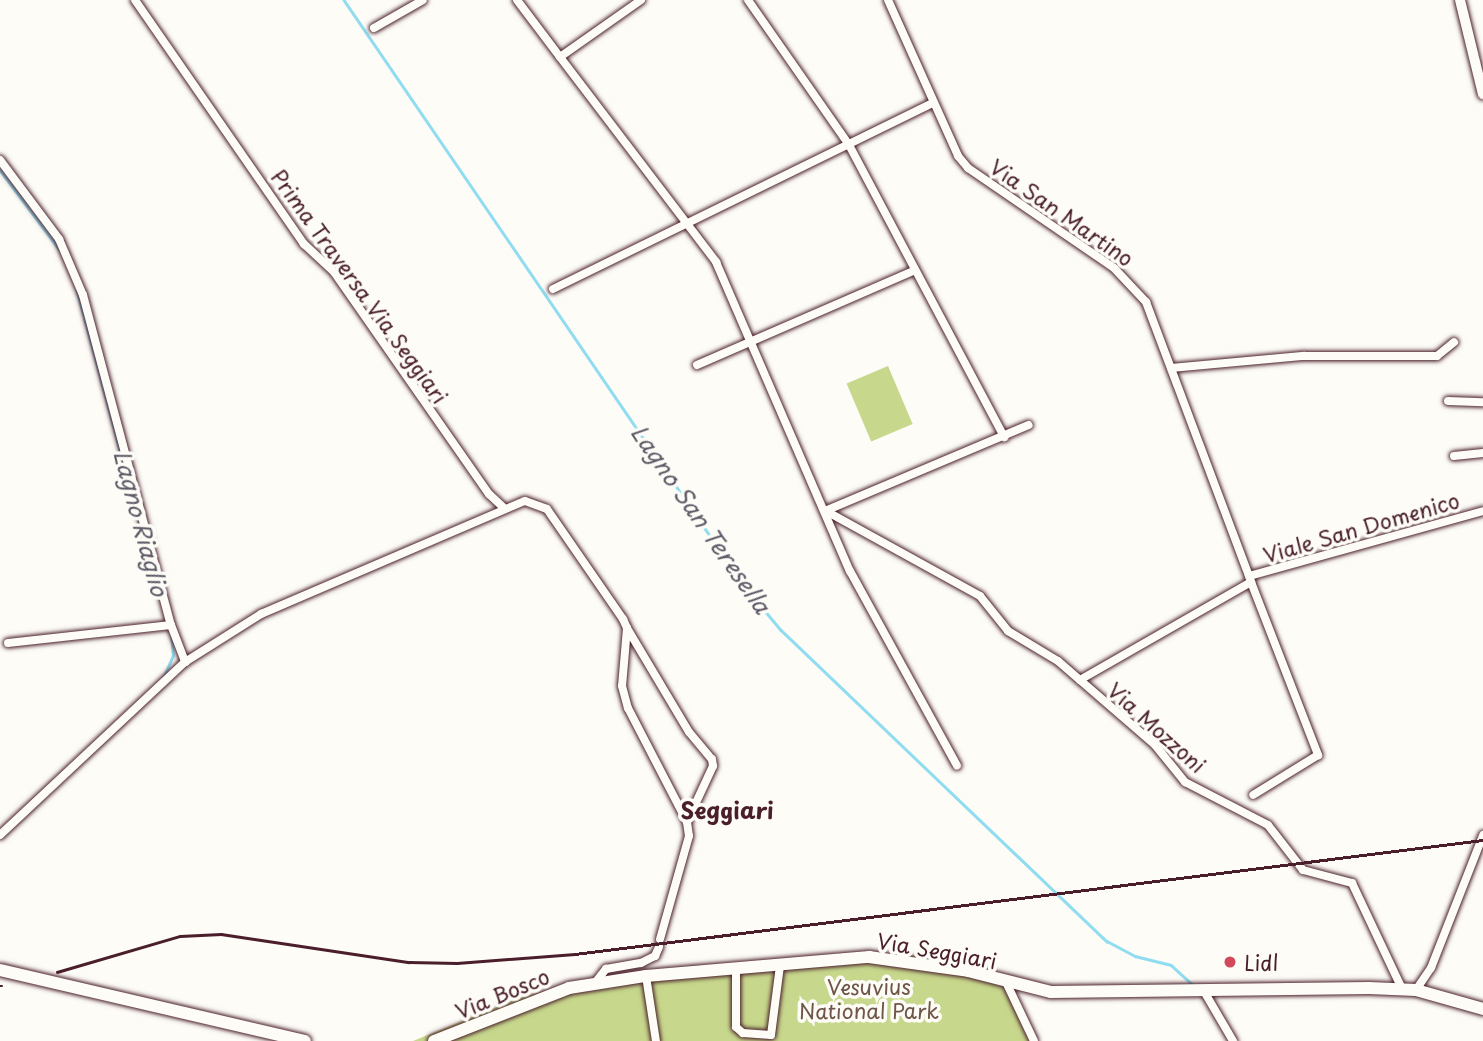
<!DOCTYPE html>
<html>
<head>
<meta charset="utf-8">
<style>
	body { margin:0 }
	#map { position:relative; width:1483px; height:1041px; overflow:hidden; background:#fdfcf7; font-family:"Playpen Sans",sans-serif }
	div>[style] { position:absolute }
	.green>* { inset:0; background:#c7d88c; transform-origin:0 0 }
	.stream>* { height:2.5px; margin:-1.25px; padding:0 1.25px; transform-origin:1.25px; border-radius:1.25px; background:#90dcf0 }
	.roads { filter:drop-shadow(0 0 2px #4a1f2b) drop-shadow(0 0 2px #4a1f2b) }
	.minor>* { height:8px; margin:-4px; padding:0 4px; transform-origin:4px; border-radius:4px; background:#fdfcf7 }
	.tertiary>* { height:10px; margin:-5px; padding:0 5px; transform-origin:5px; border-radius:5px; background:#fdfcf7 }
	.secondary>* { height:12px; margin:-6px; padding:0 6px; transform-origin:6px; border-radius:6px; background:#fdfcf7 }
	.rail>* { height:2.5px; margin:-1.25px; padding:0 1.25px; transform-origin:1.25px; border-radius:1.25px; background:#4a1f2b }
	.dots>* { width:19px; height:19px; translate:-50% -50%; box-sizing:border-box; border:4px solid #fdfcf7; border-radius:50% }
	span { translate:-50% -50%; white-space:nowrap; text-align:center; line-height:1.15; -webkit-text-stroke:7px #fdfcf7; paint-order:stroke }
	.street-label { font-size:21px; color:#4a1f2b }
	.poi-label { font-size:21px; color:#4a1f2b }
	.left { translate:0 -50%; text-align:left }
	.park-label { font-size:21px; color:#705648 }
	.water-label { font-size:23px; color:#5f5866; font-style:italic }
	.neighbourhood-label { font-size:23px; color:#4a1f2b; font-weight:700 }
</style>
</head>
<body>
<div id="map">
	<div class="green">
		<div style="left:888px;top:366px;width:63px;height:45px;rotate:67deg"></div>
		<div style="clip-path:polygon(873px 952px,947px 958px,948px 963px,998px 972px,1032px 1041px,413px 1041px,516px 999px,586px 979px,695px 965px,739px 966px)"></div>
	</div>
	<div class="stream">
		<div style="left:344px;top:0;width:711px;rotate:55.66deg"></div>
		<div style="left:745px;top:587px;width:56px;rotate:50.1deg"></div>
		<div style="left:781px;top:630px;width:451px;rotate:43.7deg"></div>
		<div style="left:1107px;top:941px;width:32px;rotate:28deg"></div>
		<div style="left:1135px;top:956px;width:37px;rotate:14deg"></div>
		<div style="left:1171px;top:965px;width:31px;rotate:42deg"></div>
		<div style="left:0;top:170px;width:99px;rotate:53.2deg"></div>
		<div style="left:77px;top:290px;width:298px;rotate:75deg"></div>
		<div style="left:163px;top:678px;width:24px;rotate:-66deg"></div>
		<div style="left:173px;top:656px;width:22px;rotate:-95deg"></div>
	</div>
	<div class="roads">
		<div class="minor">
			<div style="left:135px;top:0;width:297px;rotate:55.3deg"></div>
			<div style="left:304px;top:244px;width:41px;rotate:43deg"></div>
			<div style="left:334px;top:272px;width:271px;rotate:55.1deg"></div>
			<div style="left:489px;top:494px;width:19px;rotate:43deg"></div>
			<div style="left:517px;top:0;width:71px;rotate:53deg"></div>
			<div style="left:560px;top:57px;width:99px;rotate:-35.1deg"></div>
			<div style="left:748px;top:0;width:177px;rotate:55.1deg"></div>
			<div style="left:849px;top:145px;width:331px;rotate:62deg"></div>
			<div style="left:888px;top:0;width:171px;rotate:65.8deg"></div>
			<div style="left:958px;top:156px;width:16px;rotate:50deg"></div>
			<div style="left:968px;top:168px;width:177px;rotate:34.4deg"></div>
			<div style="left:1114px;top:268px;width:47px;rotate:46.7deg"></div>
			<div style="left:1146px;top:302px;width:299px;rotate:69.4deg"></div>
			<div style="left:1251px;top:582px;width:197px;rotate:150.2deg"></div>
			<div style="left:1080px;top:680px;width:99px;rotate:40.9deg"></div>
			<div style="left:1155px;top:745px;width:48px;rotate:51deg"></div>
			<div style="left:1185px;top:782px;width:93px;rotate:27.4deg"></div>
			<div style="left:1268px;top:825px;width:57px;rotate:52.1deg"></div>
			<div style="left:1303px;top:870px;width:51px;rotate:14.9deg"></div>
			<div style="left:1352px;top:883px;width:117px;rotate:64.7deg"></div>
			<div style="left:374px;top:28px;width:56px;rotate:-29.7deg"></div>
			<div style="left:560px;top:57px;width:258px;rotate:52.7deg"></div>
			<div style="left:716px;top:262px;width:337px;rotate:66.6deg"></div>
			<div style="left:850px;top:571px;width:222px;rotate:61.2deg"></div>
			<div style="left:0;top:160px;width:99px;rotate:53.2deg"></div>
			<div style="left:59px;top:239px;width:61px;rotate:66.8deg"></div>
			<div style="left:83px;top:295px;width:342px;rotate:75.1deg"></div>
			<div style="left:553px;top:289px;width:423px;rotate:-26.1deg"></div>
			<div style="left:697px;top:365px;width:236px;rotate:-23.5deg"></div>
			<div style="left:1171px;top:368px;width:134px;rotate:-5.2deg"></div>
			<div style="left:1304px;top:356px;width:133px"></div>
			<div style="left:1437px;top:356px;width:22px;rotate:-39deg"></div>
			<div style="left:1448px;top:401px;width:35px;rotate:2deg"></div>
			<div style="left:1454px;top:456px;width:29px;rotate:-6deg"></div>
			<div style="left:825px;top:511px;width:221px;rotate:-22.9deg"></div>
			<div style="left:826px;top:511px;width:176px;rotate:28.9deg"></div>
			<div style="left:980px;top:596px;width:45px;rotate:51.3deg"></div>
			<div style="left:1008px;top:631px;width:58px;rotate:31deg"></div>
			<div style="left:1058px;top:661px;width:29px;rotate:41deg"></div>
			<div style="left:1249px;top:576px;width:243px;rotate:-15.5deg"></div>
			<div style="left:1251px;top:582px;width:186px;rotate:68.8deg"></div>
			<div style="left:1318px;top:755px;width:76px;rotate:148.4deg"></div>
			<div style="left:627px;top:628px;width:121px;rotate:59.2deg"></div>
			<div style="left:689px;top:732px;width:35px;rotate:50deg"></div>
			<div style="left:712px;top:759px;width:7px;rotate:82deg"></div>
			<div style="left:713px;top:766px;width:62px;rotate:114.9deg"></div>
			<div style="left:8px;top:643px;width:164px;rotate:-6.3deg"></div>
			<div style="left:171px;top:625px;width:40px;rotate:69deg"></div>
			<div style="left:0;top:835px;width:253px;rotate:-43.1deg"></div>
			<div style="left:185px;top:662px;width:90px;rotate:-32.3deg"></div>
			<div style="left:261px;top:614px;width:287px;rotate:-23.2deg"></div>
			<div style="left:525px;top:501px;width:23px;rotate:20deg"></div>
			<div style="left:547px;top:509px;width:134px;rotate:55.4deg"></div>
			<div style="left:623px;top:619px;width:10px;rotate:66deg"></div>
			<div style="left:627px;top:628px;width:58px;rotate:94.9deg"></div>
			<div style="left:622px;top:686px;width:23px;rotate:75deg"></div>
			<div style="left:628px;top:708px;width:128px;rotate:62.6deg"></div>
			<div style="left:687px;top:822px;width:14px;rotate:82deg"></div>
			<div style="left:689px;top:836px;width:107px;rotate:105.7deg"></div>
			<div style="left:736px;top:971px;width:56px;rotate:90deg"></div>
			<div style="left:736px;top:1027px;width:9px;rotate:41deg"></div>
			<div style="left:743px;top:1033px;width:28px;rotate:4deg"></div>
			<div style="left:771px;top:1035px;width:70px;rotate:-82.6deg"></div>
			<div style="left:646px;top:976px;width:66px;rotate:81.3deg"></div>
			<div style="left:1006px;top:982px;width:65px;rotate:64.6deg"></div>
			<div style="left:595px;top:983px;width:18px;rotate:-52deg"></div>
			<div style="left:606px;top:969px;width:36px;rotate:-10deg"></div>
			<div style="left:641px;top:963px;width:16px;rotate:-27deg"></div>
			<div style="left:655px;top:956px;width:10px;rotate:-66deg"></div>
			<div style="left:1416px;top:990px;width:27px;rotate:-56deg"></div>
			<div style="left:1431px;top:968px;width:143px;rotate:-68.6deg"></div>
			<div style="left:1205px;top:993px;width:56px;rotate:59.7deg"></div>
		</div>
		<div class="tertiary">
			<div style="left:1460px;top:0;width:97px;rotate:76.3deg"></div>
		</div>
		<div class="secondary">
			<div style="left:0;top:970px;width:313px;rotate:13.1deg"></div>
			<div style="left:434px;top:1041px;width:145px;rotate:-21.4deg"></div>
			<div style="left:569px;top:988px;width:78px;rotate:-8.9deg"></div>
			<div style="left:646px;top:976px;width:224px;rotate:-4.9deg"></div>
			<div style="left:869px;top:957px;width:100px;rotate:8deg"></div>
			<div style="left:968px;top:971px;width:86px;rotate:14.2deg"></div>
			<div style="left:1051px;top:992px;width:318px;rotate:-0.7deg"></div>
			<div style="left:1369px;top:988px;width:47px;rotate:2.4deg"></div>
			<div style="left:1416px;top:990px;width:70px;rotate:15.8deg"></div>
		</div>
	</div>
	<div class="rail">
		<div style="left:57px;top:972px;width:128px;rotate:-16.3deg"></div>
		<div style="left:180px;top:936px;width:41px;rotate:-2.8deg"></div>
		<div style="left:221px;top:934px;width:190px;rotate:8.5deg"></div>
		<div style="left:409px;top:962px;width:48px;rotate:1.2deg"></div>
		<div style="left:457px;top:963px;width:118px;rotate:-4.4deg"></div>
		<div style="left:575px;top:954px;width:915px;rotate:-7.16deg"></div>
		<div style="left:0;top:986px;width:2px"></div>
	</div>
	<div class="dots">
		<div style="left:1230px;top:962px;background:#d1495b"></div>
	</div>
	<div class="street-label">
		<span style="left:1062px;top:212px;rotate:35deg">Via San Martino</span>
		<span style="left:360px;top:286px;rotate:54deg">Prima Traversa Via Seggiari</span>
		<span style="left:1361px;top:527px;rotate:-16deg">Viale San Domenico</span>
		<span style="left:1157px;top:727px;rotate:42deg">Via Mozzoni</span>
		<span style="left:937px;top:950px;rotate:10deg">Via Seggiari</span>
		<span style="left:502px;top:993px;rotate:-22deg">Via Bosco</span>
	</div>
	<div class="poi-label">
		<span class="left" style="left:1244px;top:962px">Lidl</span>
	</div>
	<div class="park-label">
		<span style="left:869px;top:998px">Vesuvius<br>National Park</span>
	</div>
	<div class="water-label">
		<span style="left:701px;top:519px;rotate:55deg">Lagno San Teresella</span>
		<span style="left:141px;top:523px;rotate:75deg">Lagno Riaglio</span>
	</div>
	<div class="neighbourhood-label">
		<span style="left:727px;top:810px">Seggiari</span>
	</div>
</div>
</body>
</html>
